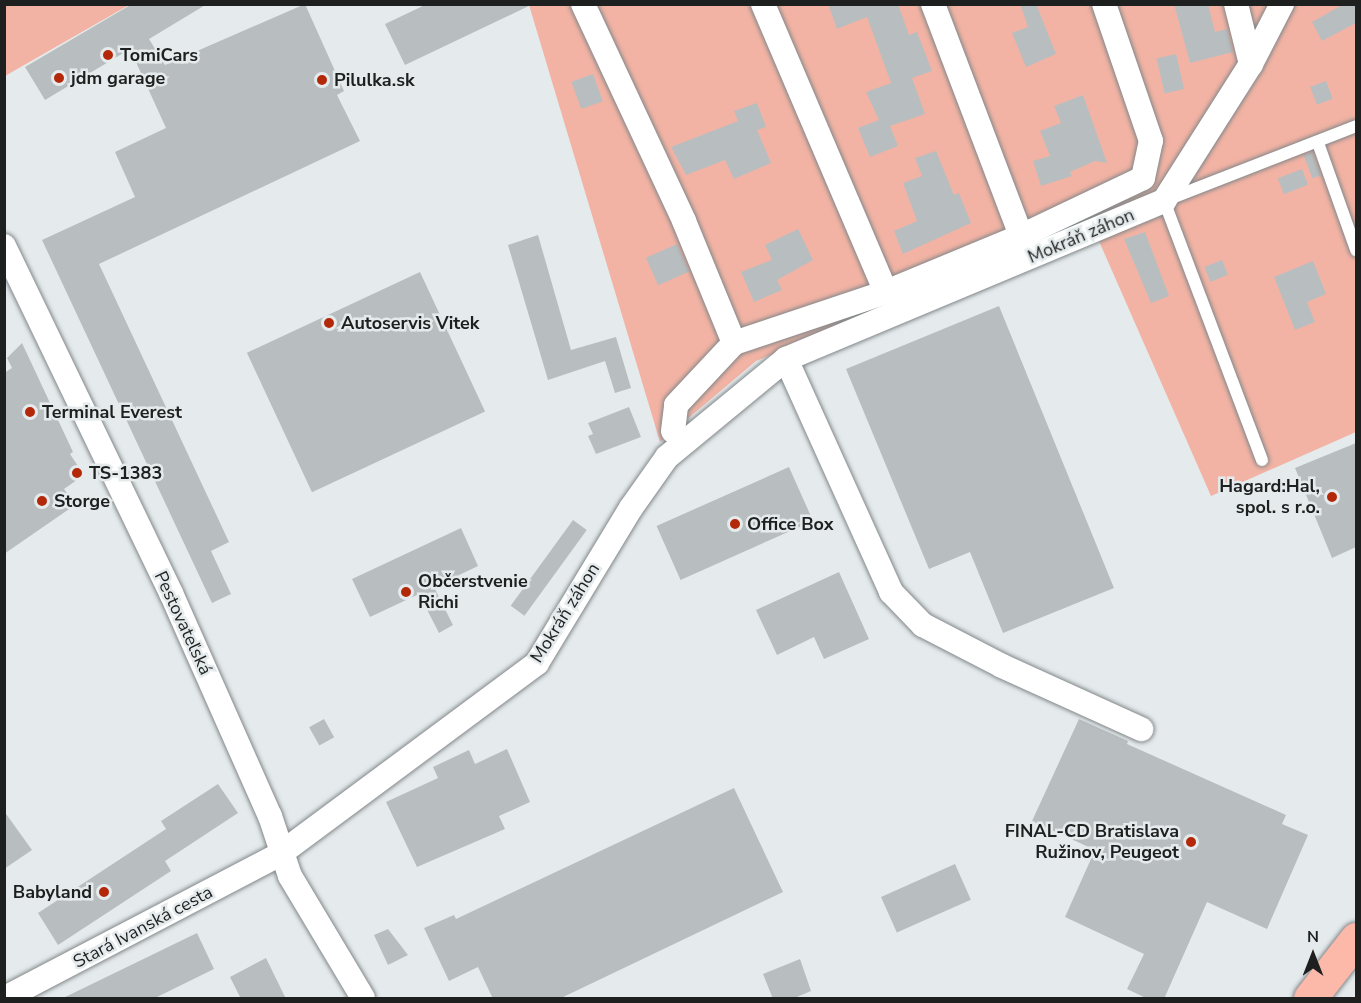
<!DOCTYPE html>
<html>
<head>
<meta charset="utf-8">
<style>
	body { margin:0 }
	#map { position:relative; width:1361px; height:1003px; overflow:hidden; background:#e5ebed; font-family:"Nunito Sans",sans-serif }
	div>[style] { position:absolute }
	.green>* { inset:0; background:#f2b3a4 }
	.building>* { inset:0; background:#b8bec0; transform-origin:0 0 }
	.roads { filter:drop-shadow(0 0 2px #828789) drop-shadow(0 0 2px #828789) }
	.service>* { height:12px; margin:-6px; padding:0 6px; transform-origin:6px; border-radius:6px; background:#fff }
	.minor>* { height:24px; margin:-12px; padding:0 12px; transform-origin:12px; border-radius:12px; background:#fff }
	.motorway>* { height:33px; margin:-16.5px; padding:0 16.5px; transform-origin:16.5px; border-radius:16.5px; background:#fcb8a9 }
	.dots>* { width:16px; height:16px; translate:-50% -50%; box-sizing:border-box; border:3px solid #e5ebed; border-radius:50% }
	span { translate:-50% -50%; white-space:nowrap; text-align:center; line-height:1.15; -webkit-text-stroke:5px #e5ebed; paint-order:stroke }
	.poi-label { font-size:18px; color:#1e2020; font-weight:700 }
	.left { translate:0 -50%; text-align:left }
	.right { translate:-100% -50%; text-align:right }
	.street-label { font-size:18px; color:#1e2020 }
	.frame { position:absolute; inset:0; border:6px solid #1e2020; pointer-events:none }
	.north { position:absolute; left:1283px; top:925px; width:60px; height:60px; -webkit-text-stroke:4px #e5ebed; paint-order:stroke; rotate:0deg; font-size:16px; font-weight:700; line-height:24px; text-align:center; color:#1e2020 }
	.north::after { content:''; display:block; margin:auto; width:21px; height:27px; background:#1e2020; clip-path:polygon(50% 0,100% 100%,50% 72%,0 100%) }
</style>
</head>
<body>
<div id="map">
	<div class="green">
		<div style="clip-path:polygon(9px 4px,129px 4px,129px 5px,5px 76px,5px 6px)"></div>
		<div style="clip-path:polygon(529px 5px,1356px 5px,1356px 432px,1211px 496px,1091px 223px,756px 361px,660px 442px)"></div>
	</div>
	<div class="building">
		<div style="clip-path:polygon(132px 4px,207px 4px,149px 39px,165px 65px,305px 4px,344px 91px,337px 95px,360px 141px,99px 264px,229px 542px,211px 551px,231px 594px,212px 603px,42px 240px,135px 197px,115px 152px,166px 128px,130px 49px,45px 100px,25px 67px)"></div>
		<div style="clip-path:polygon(427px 4px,533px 4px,405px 65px,385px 24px)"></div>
		<div style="clip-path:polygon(828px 4px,898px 4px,909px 35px,917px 32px,932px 71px,912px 78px,925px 114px,890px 126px,898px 146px,870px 157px,858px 128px,879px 120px,866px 92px,891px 83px,867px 17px,837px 29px)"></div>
		<div style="clip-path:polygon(1020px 4px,1036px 4px,1056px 54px,1026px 67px,1012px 33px,1028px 27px)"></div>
		<div style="clip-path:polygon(1174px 4px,1208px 4px,1215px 32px,1227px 29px,1233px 52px,1190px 63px)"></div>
		<div style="clip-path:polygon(1344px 4px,1356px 4px,1356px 23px,1322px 41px,1312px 22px)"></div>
		<div style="left:1176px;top:54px;width:36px;height:20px;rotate:77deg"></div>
		<div style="left:593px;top:74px;width:29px;height:23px;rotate:70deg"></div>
		<div style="left:1326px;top:81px;width:19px;height:17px;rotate:69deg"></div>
		<div style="clip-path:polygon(1083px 95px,1107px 163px,1095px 161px,1070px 172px,1072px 176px,1041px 186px,1033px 161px,1050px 156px,1040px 131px,1061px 123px,1054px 106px)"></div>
		<div style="clip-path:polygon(757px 103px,766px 127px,757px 130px,771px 163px,734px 179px,725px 160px,686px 175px,671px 147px,738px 121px,734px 111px)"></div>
		<div style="clip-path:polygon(936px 151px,954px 195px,959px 193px,971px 223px,903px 254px,894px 231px,917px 221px,903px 183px,922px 176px,915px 158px)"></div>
		<div style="left:1312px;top:152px;width:25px;height:9px;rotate:69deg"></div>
		<div style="left:1302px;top:169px;width:17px;height:26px;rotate:69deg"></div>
		<div style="clip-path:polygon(798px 229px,813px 260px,777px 280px,782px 290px,754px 302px,741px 272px,772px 260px,765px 245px)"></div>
		<div style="clip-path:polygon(1145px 232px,1169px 296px,1151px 303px,1124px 239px)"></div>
		<div style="clip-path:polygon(538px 235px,571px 350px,616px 337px,631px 388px,615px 393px,605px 361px,548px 380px,508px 245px)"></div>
		<div style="left:677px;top:244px;width:30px;height:34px;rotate:66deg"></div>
		<div style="left:1222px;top:260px;width:16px;height:19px;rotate:68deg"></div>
		<div style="clip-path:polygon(1313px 261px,1326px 294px,1307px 302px,1315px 322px,1295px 330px,1274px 277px)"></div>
		<div style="left:420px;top:272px;width:154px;height:191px;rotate:65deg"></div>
		<div style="clip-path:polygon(999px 306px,1114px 588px,1003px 633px,970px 552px,929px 569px,846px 369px)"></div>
		<div style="clip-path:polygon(22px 343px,73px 452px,70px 454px,84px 475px,64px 489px,75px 505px,4px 554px,4px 373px,12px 368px,7px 358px)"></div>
		<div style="clip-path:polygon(629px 407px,641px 437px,596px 454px,588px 436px,593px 434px,588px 423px)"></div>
		<div style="clip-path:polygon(1356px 443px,1356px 547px,1332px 558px,1295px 468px)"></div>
		<div style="left:789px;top:467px;width:59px;height:145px;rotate:66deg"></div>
		<div style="left:573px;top:520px;width:17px;height:106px;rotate:36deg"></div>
		<div style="clip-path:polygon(461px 528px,478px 566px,434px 587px,453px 625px,439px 633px,419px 594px,370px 617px,352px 579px)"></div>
		<div style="clip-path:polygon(839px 572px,869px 639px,824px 659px,814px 637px,777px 655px,756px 610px)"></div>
		<div style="left:324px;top:719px;width:21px;height:17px;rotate:61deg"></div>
		<div style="clip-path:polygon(1079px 719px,1128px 741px,1127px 744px,1286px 815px,1282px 824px,1308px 835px,1267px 929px,1207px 902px,1164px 999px,1148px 999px,1127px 989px,1144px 954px,1065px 917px,1095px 850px,1032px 821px)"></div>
		<div style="clip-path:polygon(507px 749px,530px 802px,499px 816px,505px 829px,417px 867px,386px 802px,438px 778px,433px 767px,469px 750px,475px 764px)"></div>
		<div style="clip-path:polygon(218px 784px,238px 813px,165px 861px,171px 871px,58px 945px,38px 913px,166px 829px,161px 821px)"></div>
		<div style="clip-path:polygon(734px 788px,783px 892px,559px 999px,493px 999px,478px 967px,449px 981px,424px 928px,454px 915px,456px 919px)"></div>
		<div style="clip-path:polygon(4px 811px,32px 850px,4px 869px)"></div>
		<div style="left:955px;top:864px;width:39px;height:81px;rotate:66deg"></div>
		<div style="clip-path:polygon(388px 929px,408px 955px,388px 965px,374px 935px)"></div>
		<div style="clip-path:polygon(197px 933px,214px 969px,153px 999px,61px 999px)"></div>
		<div style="clip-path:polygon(266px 958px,286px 999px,241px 999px,230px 977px)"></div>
		<div style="clip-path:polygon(800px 959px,811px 991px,792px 999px,773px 999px,763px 974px)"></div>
	</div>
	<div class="roads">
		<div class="service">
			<div style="left:1318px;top:143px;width:114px;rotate:70.4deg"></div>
			<div style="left:1262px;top:460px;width:277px;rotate:-110.7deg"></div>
			<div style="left:1164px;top:201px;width:206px;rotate:-21.3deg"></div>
		</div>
		<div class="minor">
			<div style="left:583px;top:4px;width:239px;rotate:65deg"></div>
			<div style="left:684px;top:221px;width:132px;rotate:67.7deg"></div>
			<div style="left:763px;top:4px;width:313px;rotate:66.9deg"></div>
			<div style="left:933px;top:4px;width:248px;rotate:69.2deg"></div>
			<div style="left:1236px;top:4px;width:62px;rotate:76deg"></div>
			<div style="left:4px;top:246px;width:385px;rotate:64.3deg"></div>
			<div style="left:171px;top:593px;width:244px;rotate:66.1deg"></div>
			<div style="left:270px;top:816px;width:63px;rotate:71.6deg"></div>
			<div style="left:290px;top:876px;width:142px;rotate:59.1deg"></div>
			<div style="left:786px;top:359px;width:256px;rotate:65.7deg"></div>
			<div style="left:891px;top:592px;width:46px;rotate:45.9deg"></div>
			<div style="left:923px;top:625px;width:89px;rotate:27.4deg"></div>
			<div style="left:1002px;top:666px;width:153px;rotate:24.4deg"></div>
			<div style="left:673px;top:431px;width:26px;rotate:-83deg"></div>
			<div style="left:676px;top:405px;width:85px;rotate:-46.9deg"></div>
			<div style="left:734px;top:343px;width:160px;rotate:-18.5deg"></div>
			<div style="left:886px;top:292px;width:146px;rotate:-22.5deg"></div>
			<div style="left:1021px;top:236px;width:135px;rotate:-25.4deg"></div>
			<div style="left:1143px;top:178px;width:38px;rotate:-78deg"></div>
			<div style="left:1151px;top:141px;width:145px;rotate:-108.9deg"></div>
			<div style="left:5px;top:998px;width:310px;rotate:-27.6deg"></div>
			<div style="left:280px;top:854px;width:320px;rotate:-36.6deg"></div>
			<div style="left:537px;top:663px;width:181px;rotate:-58.8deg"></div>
			<div style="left:631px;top:508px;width:62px;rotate:-54.8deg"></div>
			<div style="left:667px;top:457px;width:154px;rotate:-39.5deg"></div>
			<div style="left:786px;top:359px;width:410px;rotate:-22.7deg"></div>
			<div style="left:1164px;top:201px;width:162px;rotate:-57.6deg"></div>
			<div style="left:1251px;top:64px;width:68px;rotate:-62.7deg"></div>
		</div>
		<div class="motorway">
			<div style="left:1310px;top:998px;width:75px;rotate:-52.1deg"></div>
		</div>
	</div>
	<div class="dots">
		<div style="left:108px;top:55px;background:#b4280a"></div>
		<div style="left:59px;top:78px;background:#b4280a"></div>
		<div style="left:322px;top:80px;background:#b4280a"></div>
		<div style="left:329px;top:323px;background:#b4280a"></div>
		<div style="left:30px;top:412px;background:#b4280a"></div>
		<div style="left:77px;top:473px;background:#b4280a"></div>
		<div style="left:1332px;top:497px;background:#b4280a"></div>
		<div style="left:42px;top:501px;background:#b4280a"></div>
		<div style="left:735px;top:524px;background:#b4280a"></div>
		<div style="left:406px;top:592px;background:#b4280a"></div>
		<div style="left:1191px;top:842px;background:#b4280a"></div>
		<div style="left:104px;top:892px;background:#b4280a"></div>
	</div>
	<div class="poi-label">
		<span class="left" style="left:120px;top:55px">TomiCars</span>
		<span class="left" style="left:71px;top:78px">jdm garage</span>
		<span class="left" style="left:334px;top:80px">Pilulka.sk</span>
		<span class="left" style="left:341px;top:323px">Autoservis Vitek</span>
		<span class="left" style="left:42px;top:412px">Terminal Everest</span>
		<span class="left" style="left:89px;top:473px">TS-1383</span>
		<span class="right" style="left:1320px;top:497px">Hagard:Hal,<br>spol. s r.o.</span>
		<span class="left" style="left:54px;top:501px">Storge</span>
		<span class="left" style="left:747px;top:524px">Office Box</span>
		<span class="left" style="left:418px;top:592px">Občerstvenie<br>Richi</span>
		<span class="right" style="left:1179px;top:842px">FINAL-CD Bratislava<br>Ružinov, Peugeot</span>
		<span class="right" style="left:92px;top:892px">Babyland</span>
	</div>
	<div class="street-label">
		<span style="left:1081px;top:236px;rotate:-23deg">Mokráň záhon</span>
		<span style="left:565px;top:613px;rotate:-58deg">Mokráň záhon</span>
		<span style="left:183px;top:623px;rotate:65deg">Pestovateľská</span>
		<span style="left:143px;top:927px;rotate:-28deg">Stará Ivanská cesta</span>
	</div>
	<div class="frame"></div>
	<div class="north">N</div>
</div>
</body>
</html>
